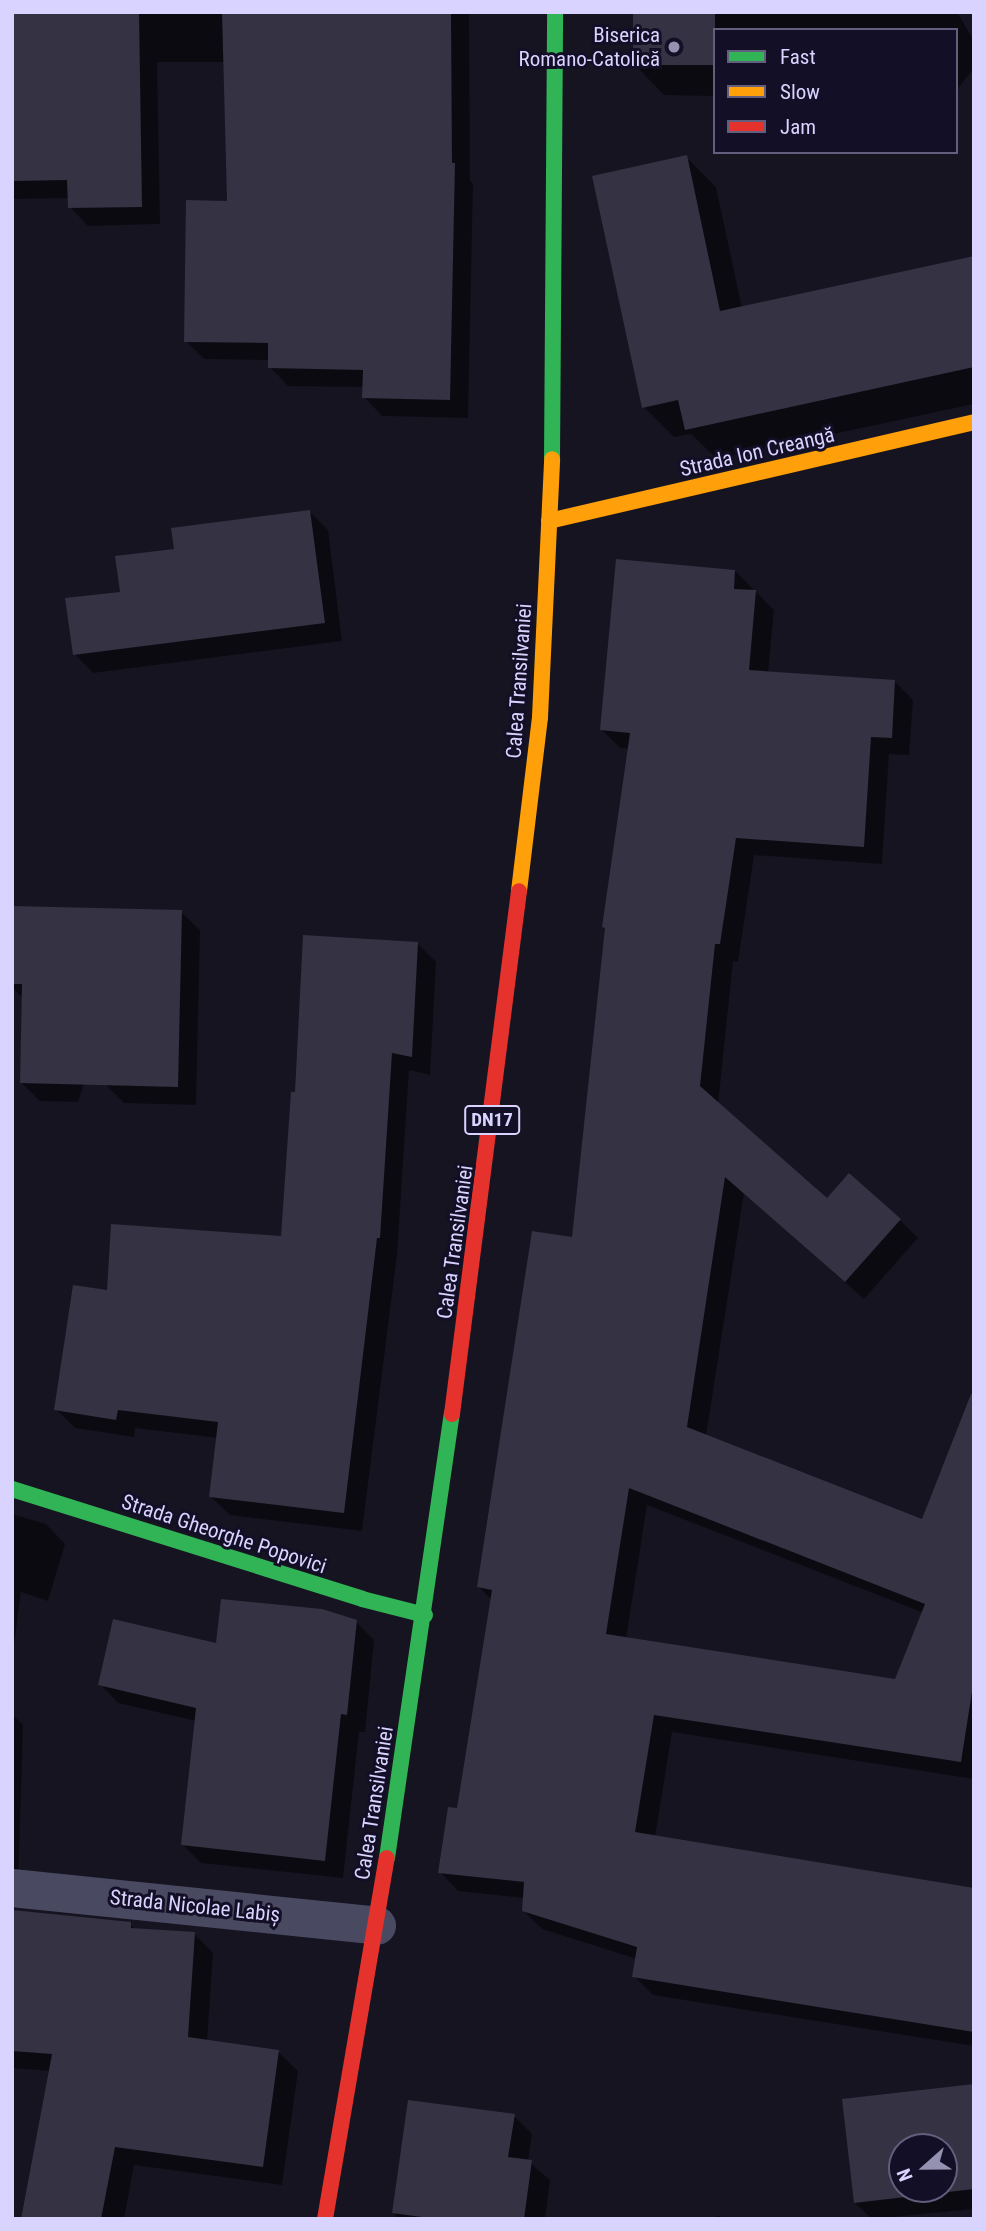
<!DOCTYPE html>
<html>
<head>
<meta charset="utf-8">
<style>
	body { margin:0 }
	#map { position:relative; width:986px; height:2231px; overflow:hidden; background:#161421; font-family:"Roboto Condensed",sans-serif }
	div>[style] { position:absolute }
	.shadow>* { inset:0; background:#0007 }
	.building>* { inset:0; background:#343243; transform-origin:0 0 }
	.street>* { height:38px; margin:-19px; padding:0 19px; transform-origin:19px; border-radius:19px; background:#4a4962 }
	.fast>* { height:16px; margin:-8px; padding:0 8px; transform-origin:8px; border-radius:8px; background:#30b455 }
	.slow>* { height:16px; margin:-8px; padding:0 8px; transform-origin:8px; border-radius:8px; background:#ff9f0a }
	.jam>* { height:16px; margin:-8px; padding:0 8px; transform-origin:8px; border-radius:8px; background:#e5322d }
	.dots>* { width:19px; height:19px; translate:-50% -50%; box-sizing:border-box; border:4px solid #130f26; border-radius:50% }
	span { translate:-50% -50%; white-space:nowrap; text-align:center; line-height:1.15; -webkit-text-stroke:6px #130f26; paint-order:stroke }
	.shield-label span { padding:2px 5px; background:#130f26; border:2px solid; border-radius:5px; -webkit-text-stroke-width:0 }
	.shield-label { font-size:19px; color:#d9d4ff; font-weight:700 }
	.poi-label { font-size:21px; color:#d9d4ff }
	.right { translate:-100% -50%; text-align:right }
	.street-label { font-size:21px; color:#d9d4ff }
	.frame { position:absolute; inset:0; border:14px solid #d9d4ff; pointer-events:none }
	.legend { position:absolute; left:713px; top:28px; width:245px; height:126px; box-sizing:border-box; background:#130f26; border:2px solid #625e7d; margin:0; padding:9px 12px; list-style:none; font-size:21px; color:#d9d4ff }
	.legend li { display:flex; align-items:center; gap:14px; height:35px }
	.legend b { width:35px; border:2px solid #625e7d }
	.north { position:absolute; left:888px; top:2133px; width:70px; height:70px; box-sizing:border-box; background:#130f26; border:2px solid #625e7d; border-radius:50%; rotate:249deg; font-size:19px; font-weight:700; line-height:28px; text-align:center; color:#d9d4ff }
	.north::after { content:''; display:block; margin:auto; width:24px; height:32px; background:#9591b1; clip-path:polygon(50% 0,100% 100%,50% 72%,0 100%) }
</style>
</head>
<body>
<div id="map">
	<div class="shadow">
		<div style="clip-path:polygon(12px 12px,469px 12px,470px 180px,473px 184px,468px 418px,382px 416px,364px 397px,364px 387px,288px 386px,270px 367px,270px 360px,204px 359px,186px 341px,228px 203px,225px 62px,157px 62px,160px 224px,88px 226px,70px 207px,69px 198px,12px 199px)"></div>
		<div style="clip-path:polygon(635px 12px,957px 12px,974px 41px,973px 69px,956px 91px,956px 30px,715px 30px,715px 96px,664px 95px,634px 64px)"></div>
		<div style="clip-path:polygon(686px 157px,716px 187px,742px 308px,974px 258px,974px 404px,717px 459px,691px 434px,674px 437px,644px 407px)"></div>
		<div style="clip-path:polygon(310px 512px,328px 530px,342px 641px,93px 673px,75px 654px,122px 593px,176px 550px)"></div>
		<div style="clip-path:polygon(evenodd,735px 571px,774px 610px,768px 673px,894px 681px,913px 700px,909px 755px,889px 754px,882px 864px,754px 855px,738px 962px,733px 961px,718px 1104px,827px 1200px,900px 1220px,918px 1238px,864px 1299px,744px 1193px,706px 1436px,923px 1521px,974px 1408px,974px 1779px,672px 1732px,655px 1837px,974px 1889px,974px 2046px,653px 1995px,634px 1976px,637px 1959px,542px 1929px,523px 1910px,524px 1898px,458px 1891px,440px 1872px,459px 1810px,492px 1600px,479px 1587px,573px 1239px,630px 749px,620px 748px,602px 730px,735px 571px,647px 1505px,924px 1613px,897px 1681px,626px 1639px,647px 1505px)"></div>
		<div style="clip-path:polygon(12px 908px,181px 912px,200px 930px,196px 1105px,124px 1103px,89px 1068px,78px 1102px,40px 1101px,21px 1082px,24px 999px,12px 987px)"></div>
		<div style="clip-path:polygon(417px 943px,436px 962px,430px 1075px,409px 1070px,397px 1255px,362px 1531px,230px 1515px,211px 1497px,218px 1438px,135px 1428px,134px 1437px,75px 1428px,56px 1409px,108px 1292px,283px 1238px,296px 1094px)"></div>
		<div style="clip-path:polygon(12px 1514px,46px 1524px,65px 1544px,48px 1601px,21px 1592px,12px 1660px)"></div>
		<div style="clip-path:polygon(356px 1622px,374px 1640px,365px 1732px,359px 1732px,343px 1878px,201px 1863px,183px 1845px,196px 1721px,118px 1703px,100px 1684px,218px 1645px)"></div>
		<div style="clip-path:polygon(12px 1714px,23px 1725px,18px 1890px,12px 1899px)"></div>
		<div style="clip-path:polygon(12px 1912px,130px 1924px,136px 1930px,194px 1934px,213px 1953px,207px 2042px,278px 2052px,298px 2071px,282px 2185px,134px 2165px,124px 2219px,22px 2219px,51px 2071px,12px 2068px)"></div>
		<div style="clip-path:polygon(evenodd,974px 2086px,974px 2209px,872px 2219px,855px 2203px,844px 2101px,974px 2086px,902px 2147px,944px 2147px,944px 2189px,902px 2189px,902px 2147px)"></div>
		<div style="clip-path:polygon(409px 2101px,514px 2116px,532px 2134px,528px 2161px,550px 2180px,545px 2219px,395px 2219px)"></div>
		<div style="clip-path:polygon(720px 2216px,722px 2219px,698px 2219px)"></div>
	</div>
	<div class="building">
		<div style="clip-path:polygon(12px 12px,139px 12px,142px 207px,68px 208px,67px 180px,12px 181px)"></div>
		<div style="clip-path:polygon(222px 12px,451px 12px,452px 163px,455px 163px,450px 400px,362px 398px,363px 370px,268px 368px,268px 343px,184px 342px,186px 200px,227px 201px)"></div>
		<div style="left:633px;top:12px;width:82px;height:53px"></div>
		<div style="clip-path:polygon(687px 155px,720px 311px,974px 256px,974px 367px,685px 430px,678px 400px,642px 408px,592px 176px)"></div>
		<div style="clip-path:polygon(310px 510px,325px 623px,73px 655px,65px 598px,120px 592px,115px 556px,174px 549px,171px 528px)"></div>
		<div style="clip-path:polygon(evenodd,616px 559px,735px 570px,734px 589px,756px 590px,749px 670px,895px 680px,892px 738px,871px 737px,864px 847px,736px 838px,720px 944px,715px 944px,700px 1086px,827px 1198px,849px 1173px,901px 1219px,845px 1282px,725px 1177px,687px 1427px,922px 1519px,971px 1394px,974px 1395px,974px 1679px,961px 1762px,654px 1715px,635px 1832px,974px 1888px,974px 2032px,632px 1977px,637px 1947px,522px 1911px,524px 1882px,438px 1873px,448px 1807px,457px 1808px,492px 1590px,477px 1587px,532px 1231px,572px 1237px,605px 928px,602px 927px,630px 733px,600px 730px,616px 559px,629px 1488px,925px 1604px,895px 1679px,606px 1634px,629px 1488px)"></div>
		<div style="clip-path:polygon(12px 906px,182px 910px,178px 1087px,20px 1083px,22px 984px,12px 984px)"></div>
		<div style="clip-path:polygon(303px 935px,418px 942px,412px 1057px,392px 1053px,380px 1238px,377px 1238px,344px 1513px,209px 1497px,218px 1422px,118px 1410px,116px 1420px,54px 1410px,73px 1285px,107px 1290px,111px 1224px,281px 1236px,291px 1092px,295px 1092px)"></div>
		<div style="clip-path:polygon(221px 1599px,322px 1609px,357px 1620px,347px 1715px,341px 1714px,325px 1861px,181px 1845px,196px 1708px,98px 1685px,113px 1619px,216px 1643px)"></div>
		<div style="clip-path:polygon(12px 1910px,131px 1922px,131px 1928px,195px 1932px,188px 2037px,279px 2050px,263px 2167px,115px 2147px,101px 2219px,21px 2219px,52px 2054px,12px 2051px)"></div>
		<div style="clip-path:polygon(evenodd,974px 2084px,974px 2189px,854px 2203px,842px 2099px,974px 2084px,902px 2147px,944px 2147px,944px 2189px,902px 2189px,902px 2147px)"></div>
		<div style="clip-path:polygon(408px 2100px,515px 2114px,508px 2157px,532px 2160px,524px 2219px,437px 2219px,392px 2213px)"></div>
	</div>
	<div class="street">
		<div style="left:12px;top:1888px;width:367px;rotate:5.9deg"></div>
	</div>
	<div class="fast">
		<div style="left:552px;top:459px;width:447px;rotate:-89.6deg"></div>
		<div style="left:12px;top:1489px;width:367px;rotate:17.4deg"></div>
		<div style="left:362px;top:1599px;width:65px;rotate:14.3deg"></div>
		<div style="left:387px;top:1858px;width:449px;rotate:-81.7deg"></div>
	</div>
	<div class="slow">
		<div style="left:549px;top:521px;width:436px;rotate:-13.1deg"></div>
		<div style="left:519px;top:891px;width:175px;rotate:-83.1deg"></div>
		<div style="left:540px;top:717px;width:258px;rotate:-87.3deg"></div>
	</div>
	<div class="jam">
		<div style="left:452px;top:1414px;width:527px;rotate:-82.7deg"></div>
		<div style="left:325px;top:2219px;width:366px;rotate:-80.3deg"></div>
	</div>
	<div class="dots">
		<div style="left:674px;top:47px;background:#9591b1"></div>
	</div>
	<div class="shield-label">
		<span style="left:492px;top:1120px">DN17</span>
	</div>
	<div class="poi-label">
		<span class="right" style="left:660px;top:47px">Biserica<br>Romano-Catolică</span>
	</div>
	<div class="street-label">
		<span style="left:757px;top:452px;rotate:-13deg">Strada Ion Creangă</span>
		<span style="left:519px;top:681px;rotate:-86deg">Calea Transilvaniei</span>
		<span style="left:455px;top:1242px;rotate:-82deg">Calea Transilvaniei</span>
		<span style="left:224px;top:1534px;rotate:18deg">Strada Gheorghe Popovici</span>
		<span style="left:374px;top:1803px;rotate:-81deg">Calea Transilvaniei</span>
		<span style="left:195px;top:1906px;rotate:6deg">Strada Nicolae Labiș</span>
	</div>
	<div class="frame"></div>
	<ul class="legend">
	<li><b style="height:9px;background:#30b455"></b>Fast</li>
	<li><b style="height:9px;background:#ff9f0a"></b>Slow</li>
	<li><b style="height:9px;background:#e5322d"></b>Jam</li>
	</ul>
	<div class="north">N</div>
</div>
</body>
</html>
